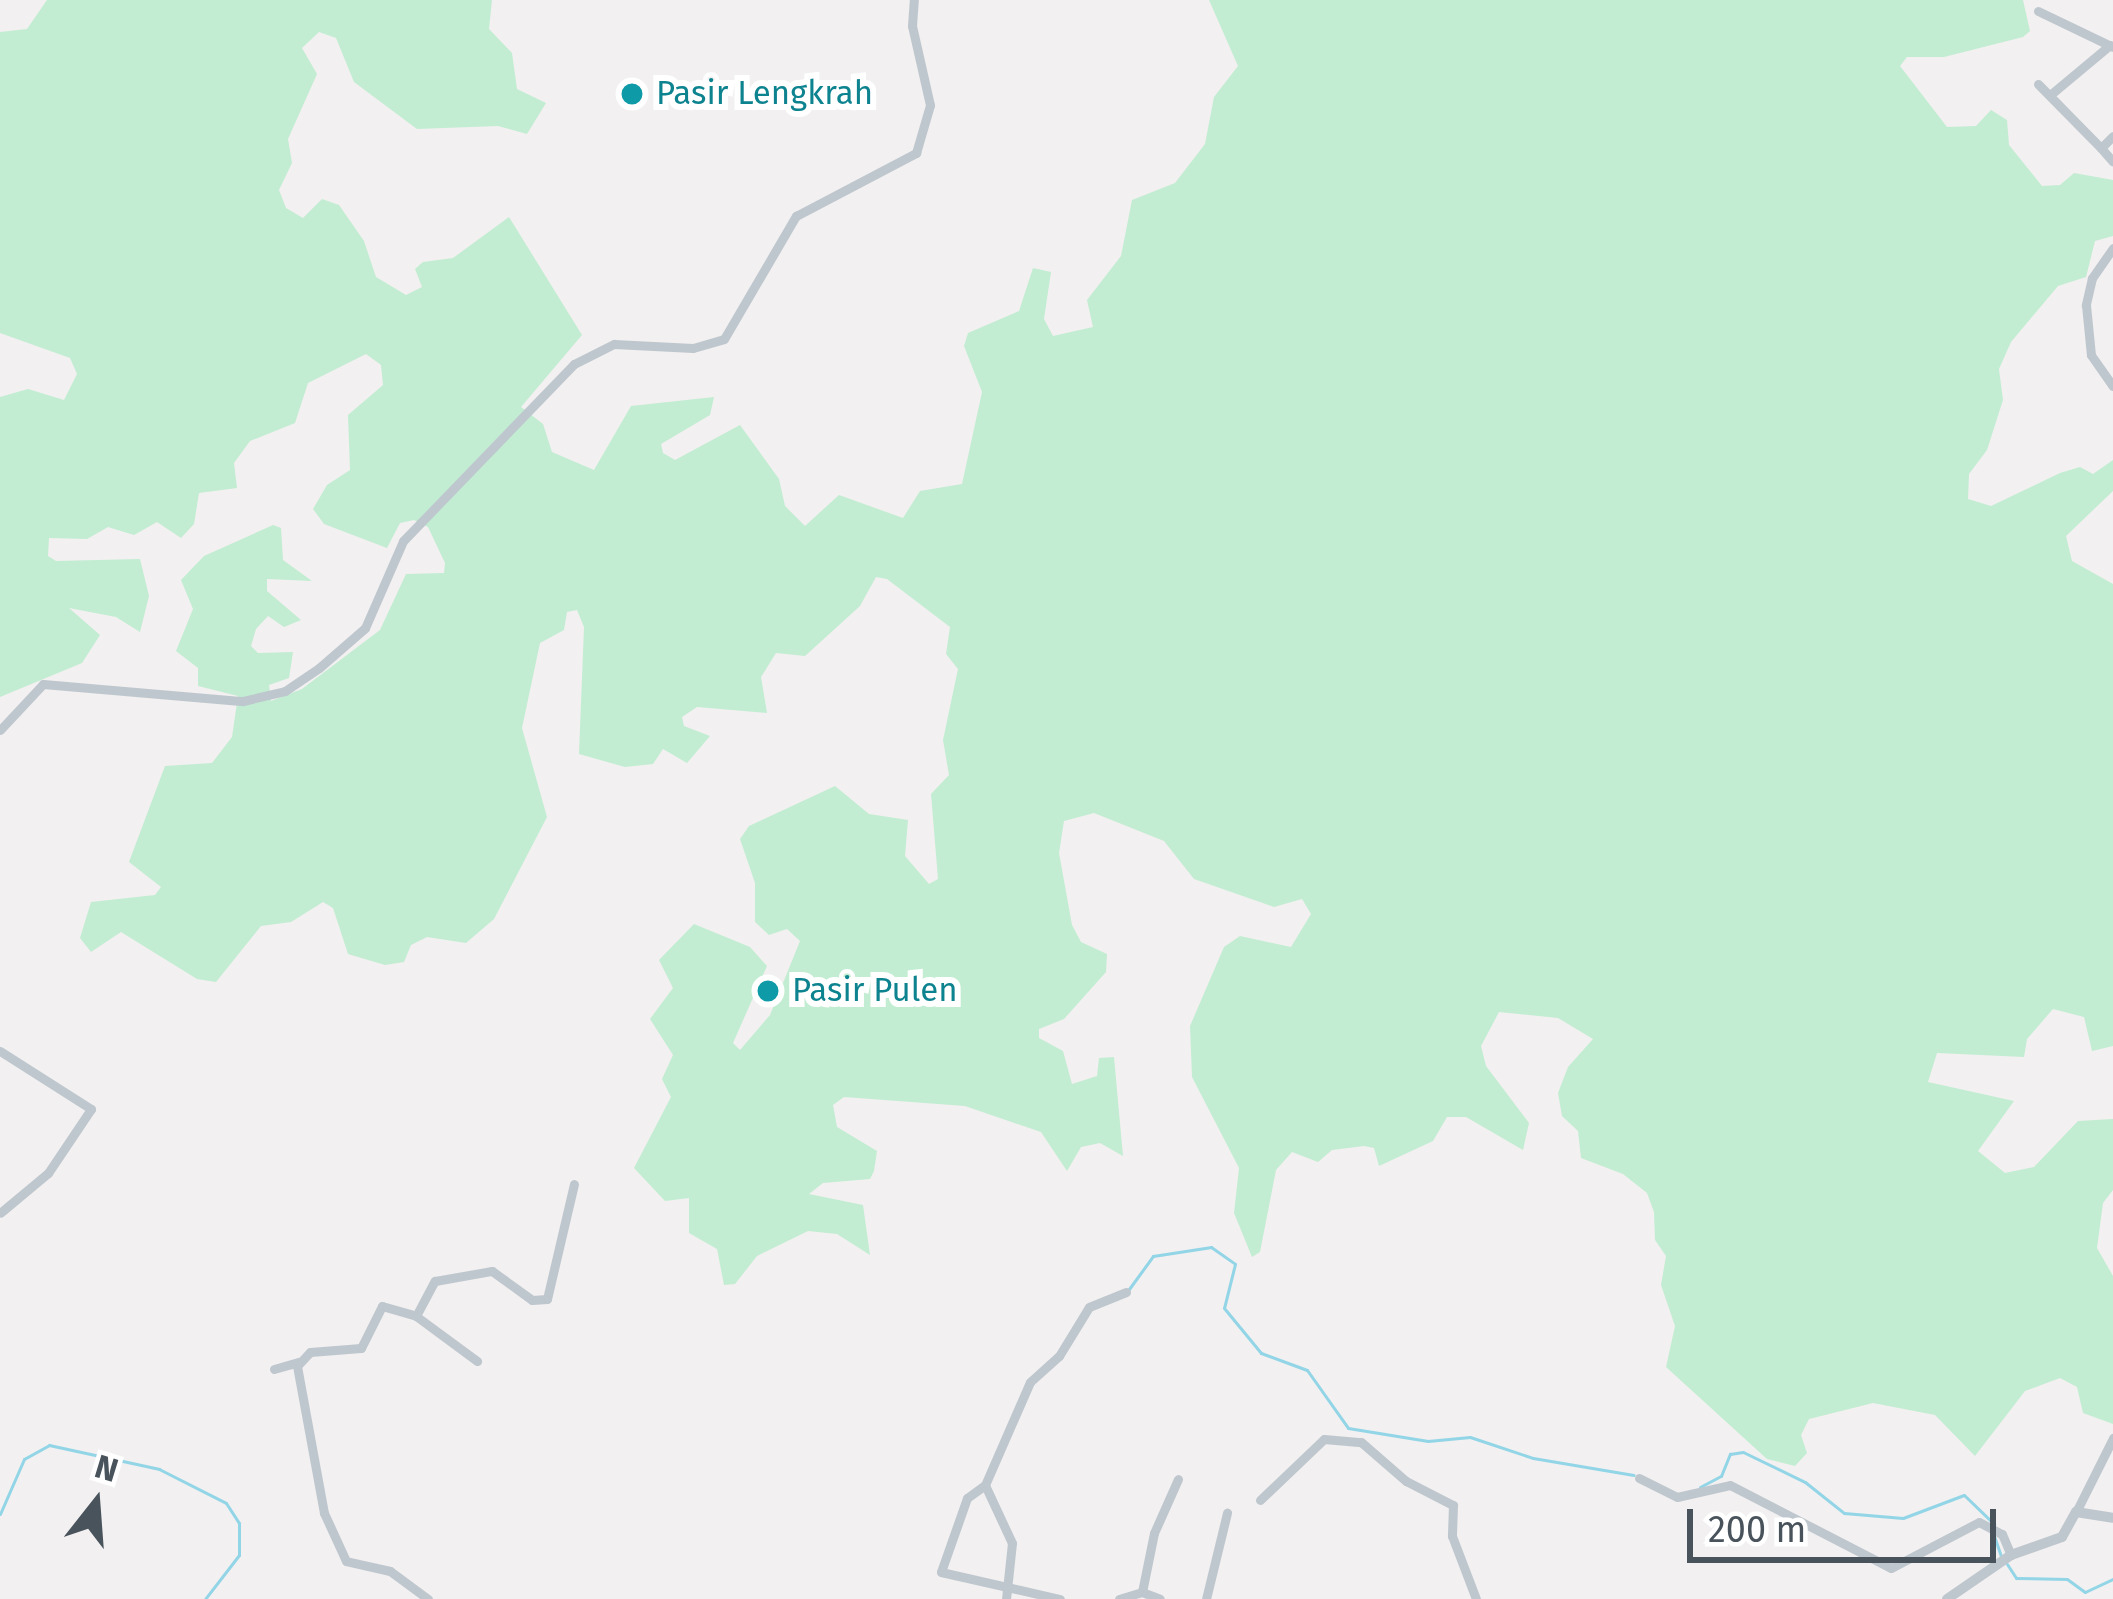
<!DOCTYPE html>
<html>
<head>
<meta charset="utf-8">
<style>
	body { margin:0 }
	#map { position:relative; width:2113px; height:1599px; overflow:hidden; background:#f2f0f0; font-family:"Fira Sans",sans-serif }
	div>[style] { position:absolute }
	.green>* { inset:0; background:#c2edd2 }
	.stream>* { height:3px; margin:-1.5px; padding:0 1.5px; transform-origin:1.5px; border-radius:1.5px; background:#92d5e7 }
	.minor>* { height:9px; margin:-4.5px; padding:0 4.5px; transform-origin:4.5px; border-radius:4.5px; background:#bfc7ce }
	.tertiary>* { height:10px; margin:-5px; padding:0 5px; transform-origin:5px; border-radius:5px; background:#bfc7ce }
	.dots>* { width:33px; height:33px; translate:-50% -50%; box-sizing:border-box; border:6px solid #fff; border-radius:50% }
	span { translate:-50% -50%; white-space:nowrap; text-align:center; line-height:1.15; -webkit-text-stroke:12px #fff; paint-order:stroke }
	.culture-label { font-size:33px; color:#0d838f }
	.left { translate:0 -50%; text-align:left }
	.north { position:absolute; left:36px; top:1443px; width:120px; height:120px; -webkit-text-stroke:9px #fff; paint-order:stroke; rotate:17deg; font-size:33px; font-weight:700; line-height:48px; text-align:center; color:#49535c }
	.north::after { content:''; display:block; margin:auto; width:42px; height:54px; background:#49535c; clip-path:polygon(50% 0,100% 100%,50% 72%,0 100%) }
	.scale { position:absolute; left:1687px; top:1509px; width:309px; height:54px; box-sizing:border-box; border:6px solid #49535c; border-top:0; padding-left:15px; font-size:36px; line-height:42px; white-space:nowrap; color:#49535c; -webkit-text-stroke:9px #fff; paint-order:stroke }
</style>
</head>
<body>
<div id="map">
	<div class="green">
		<div style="clip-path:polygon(47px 0,492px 0,489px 29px,512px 53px,517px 89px,546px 103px,527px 134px,498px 126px,417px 129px,354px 82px,336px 38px,319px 32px,302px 48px,317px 74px,288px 139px,292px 163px,279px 190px,286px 208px,303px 218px,322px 199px,339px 205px,364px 241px,376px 277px,406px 295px,422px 287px,415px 269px,423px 262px,453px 258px,509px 217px,582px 335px,521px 407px,543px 424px,552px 452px,594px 470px,631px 406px,714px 397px,710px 415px,661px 444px,663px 453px,675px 460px,740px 425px,779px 479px,785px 506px,805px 526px,839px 495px,903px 518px,920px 491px,962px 484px,982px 392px,964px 346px,968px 333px,1019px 311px,1033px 268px,1051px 272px,1044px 319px,1053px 336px,1093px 327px,1087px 300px,1121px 256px,1132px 200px,1175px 183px,1205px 144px,1214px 97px,1238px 66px,1209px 0,2023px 0,2030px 31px,2023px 37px,1944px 57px,1907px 57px,1900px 66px,1947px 127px,1976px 126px,1991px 110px,2007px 120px,2009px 145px,2042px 186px,2060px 185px,2074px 173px,2113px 180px,2113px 236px,2095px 241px,2086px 277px,2058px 286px,2011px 342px,1999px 369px,2003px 400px,1987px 450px,1969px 474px,1968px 499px,1991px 506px,2060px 473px,2080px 467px,2093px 474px,2113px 460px,2113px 491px,2066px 536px,2072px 561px,2113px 584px,2113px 1046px,2092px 1051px,2084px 1017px,2053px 1009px,2027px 1039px,2024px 1057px,1937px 1053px,1928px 1082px,2014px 1101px,1978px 1151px,2005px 1173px,2034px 1167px,2078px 1121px,2113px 1119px,2113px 1190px,2103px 1203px,2097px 1248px,2113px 1276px,2113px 1424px,2083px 1413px,2077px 1387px,2060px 1378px,2025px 1391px,1975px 1456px,1935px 1415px,1873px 1403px,1809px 1419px,1801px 1435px,1807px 1453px,1795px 1466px,1767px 1459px,1666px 1367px,1675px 1326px,1661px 1285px,1666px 1256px,1655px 1240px,1654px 1212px,1647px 1193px,1623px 1174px,1581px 1158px,1578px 1131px,1562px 1116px,1558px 1093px,1568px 1067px,1593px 1039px,1558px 1018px,1499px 1012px,1481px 1046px,1486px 1066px,1529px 1123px,1523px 1150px,1466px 1117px,1447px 1117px,1433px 1141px,1379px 1166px,1374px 1148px,1364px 1146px,1332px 1150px,1318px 1162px,1292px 1152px,1276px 1170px,1260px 1252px,1252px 1257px,1234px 1213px,1239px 1168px,1192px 1077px,1190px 1026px,1224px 947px,1240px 936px,1291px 947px,1311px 914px,1302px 899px,1274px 907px,1194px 879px,1164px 841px,1094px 813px,1064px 821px,1059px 853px,1072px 925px,1081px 942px,1107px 954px,1106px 972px,1064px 1019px,1039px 1029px,1039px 1038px,1063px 1051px,1072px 1084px,1097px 1076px,1099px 1058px,1114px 1057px,1123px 1156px,1100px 1143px,1081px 1147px,1067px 1171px,1041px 1132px,965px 1106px,844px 1097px,833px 1105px,837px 1127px,877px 1151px,874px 1171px,870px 1179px,823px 1183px,809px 1194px,863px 1205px,870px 1255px,837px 1234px,808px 1231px,757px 1256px,735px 1284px,724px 1285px,717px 1249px,689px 1233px,689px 1198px,665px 1201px,634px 1168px,671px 1097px,662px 1079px,673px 1055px,650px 1019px,673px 988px,659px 960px,694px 924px,750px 947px,767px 966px,733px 1043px,740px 1050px,770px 1015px,800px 941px,787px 929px,769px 935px,755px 922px,755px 883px,740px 839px,749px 826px,835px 786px,869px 814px,908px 820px,905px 856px,929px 884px,938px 879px,931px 794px,949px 775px,943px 740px,958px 669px,946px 654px,950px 627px,887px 579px,876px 577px,860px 606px,805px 656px,776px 653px,761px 677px,767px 713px,697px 707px,682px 717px,684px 726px,710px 736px,687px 763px,663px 749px,653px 764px,625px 767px,579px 754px,584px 627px,577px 610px,567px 612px,564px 630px,540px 643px,522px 728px,547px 817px,494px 919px,466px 943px,427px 937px,411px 945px,404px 962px,385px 965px,348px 954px,333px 908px,323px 902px,291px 922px,261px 926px,216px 982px,197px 979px,121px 932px,91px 952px,80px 938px,91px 902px,155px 895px,161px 887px,129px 862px,165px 766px,212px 763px,232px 737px,238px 696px,198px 686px,198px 668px,176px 651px,193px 609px,181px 580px,204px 556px,273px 525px,281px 528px,283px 560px,312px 581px,267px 579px,267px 591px,301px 620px,284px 627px,268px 616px,256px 629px,251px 646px,258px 653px,293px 652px,289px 678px,269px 685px,271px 701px,302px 689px,380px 630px,406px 574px,444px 573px,445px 563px,428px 527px,414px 520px,400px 523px,387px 548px,324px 524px,313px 509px,327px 485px,350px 470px,348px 415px,383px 385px,381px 365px,366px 354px,308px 383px,295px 423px,250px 441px,234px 463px,237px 488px,199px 493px,194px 524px,181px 538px,157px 522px,134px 535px,108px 527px,87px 539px,49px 538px,48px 556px,56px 561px,140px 559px,149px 596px,140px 632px,116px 617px,69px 608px,100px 635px,82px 663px,0 697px,0 397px,28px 389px,64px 400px,77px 374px,70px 358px,0 333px,0 32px,27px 29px)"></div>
	</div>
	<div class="stream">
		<div style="left:1129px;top:1289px;width:41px;rotate:-54deg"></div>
		<div style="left:1153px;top:1256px;width:59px;rotate:-8.8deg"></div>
		<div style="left:1211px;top:1247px;width:29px;rotate:35deg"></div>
		<div style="left:1235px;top:1264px;width:45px;rotate:104deg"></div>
		<div style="left:1224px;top:1308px;width:58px;rotate:50.6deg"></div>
		<div style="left:1261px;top:1353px;width:49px;rotate:20.3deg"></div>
		<div style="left:1307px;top:1370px;width:71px;rotate:54.7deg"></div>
		<div style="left:1348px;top:1428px;width:81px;rotate:9.2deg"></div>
		<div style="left:1428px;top:1441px;width:42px;rotate:-5.4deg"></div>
		<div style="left:1470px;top:1437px;width:66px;rotate:18.4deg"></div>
		<div style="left:1533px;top:1458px;width:102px;rotate:9.6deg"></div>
		<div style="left:1700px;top:1487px;width:24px;rotate:-28deg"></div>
		<div style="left:1721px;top:1476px;width:24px;rotate:-68deg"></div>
		<div style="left:1730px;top:1454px;width:13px;rotate:-9deg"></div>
		<div style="left:1743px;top:1452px;width:69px;rotate:25.8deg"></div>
		<div style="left:1805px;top:1482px;width:50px;rotate:38.5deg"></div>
		<div style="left:1844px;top:1513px;width:59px;rotate:4.8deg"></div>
		<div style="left:1903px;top:1518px;width:65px;rotate:-20.7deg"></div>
		<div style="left:1964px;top:1495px;width:42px;rotate:44deg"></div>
		<div style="left:0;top:1514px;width:60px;rotate:-66.4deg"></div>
		<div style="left:24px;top:1459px;width:29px;rotate:-29deg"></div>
		<div style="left:49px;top:1445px;width:113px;rotate:12.3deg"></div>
		<div style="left:159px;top:1469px;width:75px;rotate:26.9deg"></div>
		<div style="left:226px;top:1503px;width:24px;rotate:57deg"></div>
		<div style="left:239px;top:1523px;width:32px;rotate:90deg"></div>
		<div style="left:239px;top:1555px;width:56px;rotate:127.7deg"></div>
		<div style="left:1993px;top:1533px;width:24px;rotate:71deg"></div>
		<div style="left:2007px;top:1564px;width:17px;rotate:57deg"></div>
		<div style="left:2016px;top:1578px;width:51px;rotate:1.1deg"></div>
		<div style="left:2067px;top:1579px;width:22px;rotate:36deg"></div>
		<div style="left:2085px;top:1592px;width:31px;rotate:-25deg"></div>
	</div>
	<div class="minor">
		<div style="left:2038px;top:11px;width:83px;rotate:25.6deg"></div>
		<div style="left:2038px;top:84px;width:90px;rotate:45.5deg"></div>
		<div style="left:2050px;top:95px;width:78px;rotate:-39.8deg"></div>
		<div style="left:2113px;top:136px;width:17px;rotate:135deg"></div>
		<div style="left:2101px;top:148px;width:18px;rotate:49deg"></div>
		<div style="left:2113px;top:248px;width:37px;rotate:125deg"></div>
		<div style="left:2092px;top:278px;width:28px;rotate:103deg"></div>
		<div style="left:2086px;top:305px;width:50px;rotate:84.3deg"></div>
		<div style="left:2091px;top:355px;width:38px;rotate:55deg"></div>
		<div style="left:0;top:730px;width:63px;rotate:-46.9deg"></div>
		<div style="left:43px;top:684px;width:201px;rotate:4.9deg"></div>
		<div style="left:243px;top:701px;width:43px;rotate:-13.4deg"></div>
		<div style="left:285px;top:691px;width:41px;rotate:-34.1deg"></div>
		<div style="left:319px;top:668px;width:61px;rotate:-41deg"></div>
		<div style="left:365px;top:628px;width:95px;rotate:-66.4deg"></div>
		<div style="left:403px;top:541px;width:246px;rotate:-46deg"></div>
		<div style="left:574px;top:364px;width:45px;rotate:-26.6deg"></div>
		<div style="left:614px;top:344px;width:79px;rotate:2.9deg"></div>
		<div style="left:693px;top:348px;width:32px;rotate:-16deg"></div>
		<div style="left:724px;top:339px;width:143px;rotate:-59.7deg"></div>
		<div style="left:796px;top:216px;width:136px;rotate:-27.7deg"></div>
		<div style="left:916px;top:153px;width:50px;rotate:-73.7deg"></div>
		<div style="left:930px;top:105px;width:81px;rotate:-102.8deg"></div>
		<div style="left:912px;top:26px;width:26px;rotate:-86deg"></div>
		<div style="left:0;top:1051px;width:108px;rotate:32.5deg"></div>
		<div style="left:91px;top:1109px;width:77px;rotate:123.9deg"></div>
		<div style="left:48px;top:1173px;width:62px;rotate:140.2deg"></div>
		<div style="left:416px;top:1316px;width:40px;rotate:-62deg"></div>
		<div style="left:435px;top:1281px;width:58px;rotate:-10deg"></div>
		<div style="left:492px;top:1271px;width:49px;rotate:35.9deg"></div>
		<div style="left:532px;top:1300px;width:15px;rotate:-4deg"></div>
		<div style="left:547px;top:1299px;width:118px;rotate:-76.8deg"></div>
		<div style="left:274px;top:1369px;width:26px;rotate:-16deg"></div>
		<div style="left:1639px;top:1478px;width:42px;rotate:26.6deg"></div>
		<div style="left:1677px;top:1497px;width:54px;rotate:-12.8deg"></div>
		<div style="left:1730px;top:1485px;width:181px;rotate:27.3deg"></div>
		<div style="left:1891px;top:1568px;width:99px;rotate:-27.6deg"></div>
		<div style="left:1979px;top:1522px;width:26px;rotate:28deg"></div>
		<div style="left:2002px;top:1534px;width:23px;rotate:67deg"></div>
		<div style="left:985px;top:1485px;width:22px;rotate:144deg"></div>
		<div style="left:967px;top:1498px;width:78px;rotate:109.4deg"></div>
		<div style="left:941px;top:1572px;width:122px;rotate:12.8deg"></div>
		<div style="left:1260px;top:1500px;width:88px;rotate:-43.6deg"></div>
		<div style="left:1324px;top:1439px;width:37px;rotate:5deg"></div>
		<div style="left:1361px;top:1442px;width:60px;rotate:40.9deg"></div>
		<div style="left:1406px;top:1481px;width:53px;rotate:27.1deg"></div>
		<div style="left:1453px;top:1505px;width:31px;rotate:92deg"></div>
		<div style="left:1452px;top:1536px;width:67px;rotate:69.1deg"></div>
		<div style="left:2076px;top:1512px;width:83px;rotate:-63.4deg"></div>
		<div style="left:1142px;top:1592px;width:60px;rotate:-78.5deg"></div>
		<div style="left:1154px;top:1533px;width:59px;rotate:-66deg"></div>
		<div style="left:428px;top:1599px;width:47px;rotate:-143.6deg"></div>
		<div style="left:390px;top:1571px;width:45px;rotate:-167.2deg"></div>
		<div style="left:346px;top:1561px;width:53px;rotate:-114.6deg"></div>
		<div style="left:324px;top:1513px;width:149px;rotate:-100.4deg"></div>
		<div style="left:297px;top:1366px;width:19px;rotate:-47deg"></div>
		<div style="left:310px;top:1352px;width:51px;rotate:-4.5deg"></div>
		<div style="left:361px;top:1348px;width:47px;rotate:-63.4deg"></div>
		<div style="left:382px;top:1306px;width:35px;rotate:16deg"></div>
		<div style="left:416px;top:1316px;width:76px;rotate:36.4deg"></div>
		<div style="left:1006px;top:1599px;width:56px;rotate:-83.9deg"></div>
		<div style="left:1012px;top:1543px;width:64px;rotate:-115deg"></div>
		<div style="left:985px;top:1485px;width:112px;rotate:-66.4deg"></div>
		<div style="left:1030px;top:1382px;width:39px;rotate:-42deg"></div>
		<div style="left:1059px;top:1356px;width:57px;rotate:-58.5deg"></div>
		<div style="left:1089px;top:1307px;width:40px;rotate:-22deg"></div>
		<div style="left:1119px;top:1599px;width:24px;rotate:-17deg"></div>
		<div style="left:1142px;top:1592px;width:19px;rotate:21deg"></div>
		<div style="left:1206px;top:1599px;width:89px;rotate:-76.3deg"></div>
	</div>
	<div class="tertiary">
		<div style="left:1947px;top:1599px;width:78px;rotate:-34.5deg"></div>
		<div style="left:2011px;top:1555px;width:54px;rotate:-19.4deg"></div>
		<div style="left:2062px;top:1537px;width:29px;rotate:-61deg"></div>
		<div style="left:2076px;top:1512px;width:37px;rotate:9deg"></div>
	</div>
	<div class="dots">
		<div style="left:632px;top:94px;background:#0f9aa8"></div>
		<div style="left:768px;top:991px;background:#0f9aa8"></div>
	</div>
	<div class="culture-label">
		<span class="left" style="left:656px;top:94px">Pasir Lengkrah</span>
		<span class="left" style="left:792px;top:991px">Pasir Pulen</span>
	</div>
	<div class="north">N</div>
	<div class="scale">200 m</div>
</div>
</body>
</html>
